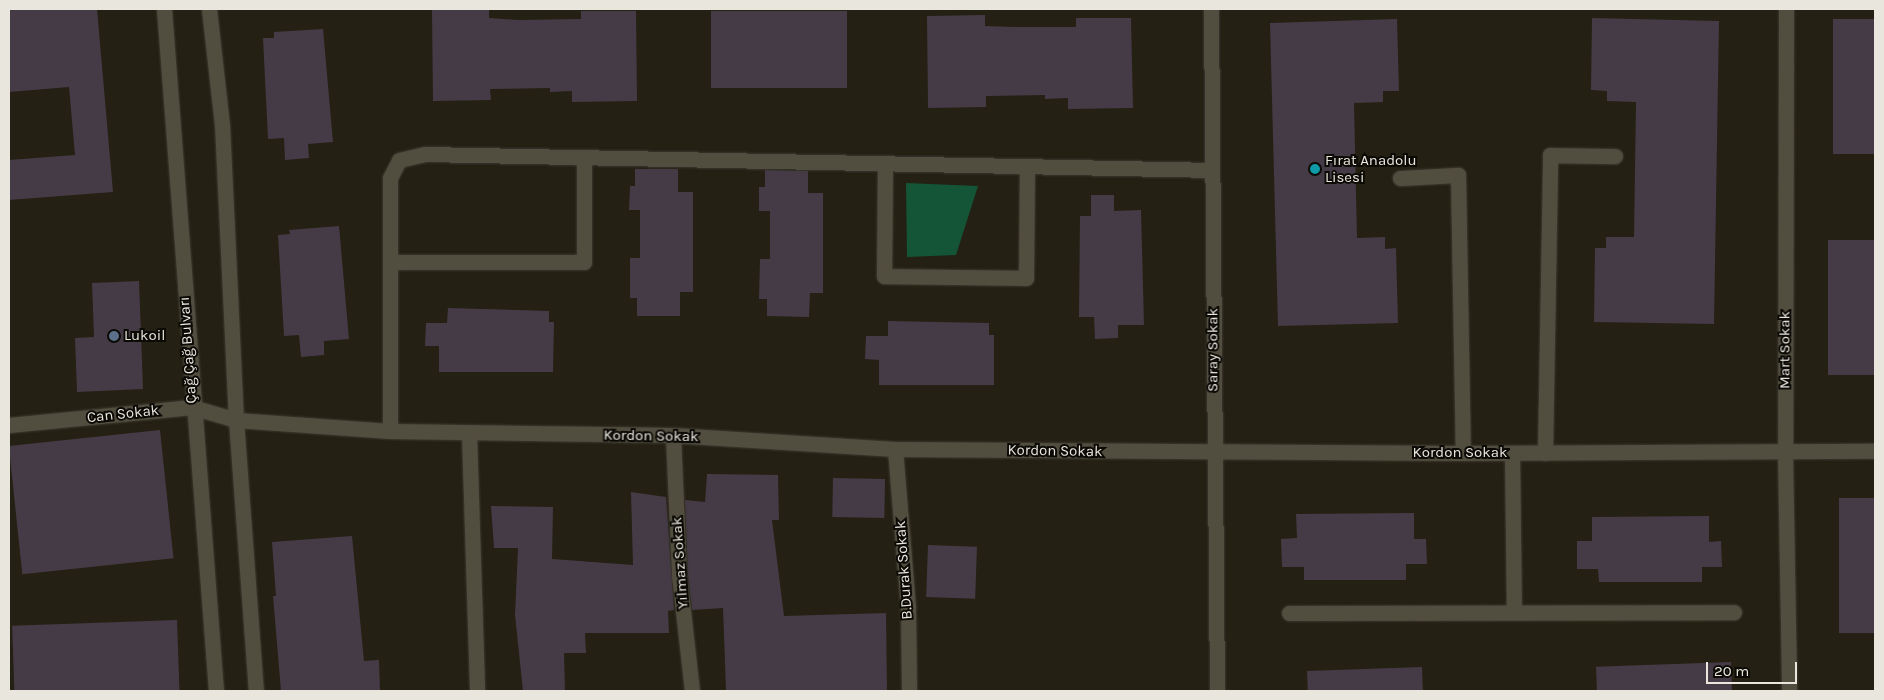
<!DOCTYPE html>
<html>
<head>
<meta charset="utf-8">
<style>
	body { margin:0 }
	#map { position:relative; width:1884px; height:700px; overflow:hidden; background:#242013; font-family:Karla,sans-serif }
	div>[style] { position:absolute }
	.green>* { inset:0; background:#135536 }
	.building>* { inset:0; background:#453b46; transform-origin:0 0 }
	.roads { filter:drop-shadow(0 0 1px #3d3a32) drop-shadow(0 0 1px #3d3a32) }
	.lane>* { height:15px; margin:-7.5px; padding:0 7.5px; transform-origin:7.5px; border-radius:7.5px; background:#524e3f }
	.street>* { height:15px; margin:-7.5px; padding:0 7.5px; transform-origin:7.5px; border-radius:7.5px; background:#524e3f }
	.secondary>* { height:15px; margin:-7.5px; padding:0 7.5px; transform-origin:7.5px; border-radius:7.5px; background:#524e3f }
	.dots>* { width:14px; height:14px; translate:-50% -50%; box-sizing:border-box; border:2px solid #0c0a05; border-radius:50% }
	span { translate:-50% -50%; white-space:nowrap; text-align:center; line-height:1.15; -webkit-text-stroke:4px #0c0a05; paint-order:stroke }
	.poi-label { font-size:15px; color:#e9e6de }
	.left { translate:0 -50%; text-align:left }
	.street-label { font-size:15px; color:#e9e6de }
	.frame { position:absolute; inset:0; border:10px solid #e9e6de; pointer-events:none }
	.scale { position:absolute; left:1706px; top:662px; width:91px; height:22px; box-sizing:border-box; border:2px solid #e9e6de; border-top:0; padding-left:6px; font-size:15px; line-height:18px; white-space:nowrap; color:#e9e6de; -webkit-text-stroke:4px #0c0a05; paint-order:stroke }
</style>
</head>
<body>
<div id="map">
	<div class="green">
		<div style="clip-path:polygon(906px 183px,978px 186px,956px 255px,907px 257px)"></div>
	</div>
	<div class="building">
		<div style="clip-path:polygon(9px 9px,97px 9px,113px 192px,9px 200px,9px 160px,75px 155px,69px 87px,9px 92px)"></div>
		<div style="clip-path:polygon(432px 9px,489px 9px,489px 18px,518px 20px,581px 19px,581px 11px,636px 11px,637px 101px,572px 102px,572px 91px,550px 92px,550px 88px,490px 89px,491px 100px,433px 101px)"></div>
		<div style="left:711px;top:11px;width:136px;height:77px"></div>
		<div style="clip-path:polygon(985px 15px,985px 26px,1014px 27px,1076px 27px,1076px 18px,1131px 18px,1133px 108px,1068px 109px,1068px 98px,1045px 99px,1045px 95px,986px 96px,986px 107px,928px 108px,927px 16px)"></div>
		<div style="clip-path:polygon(1592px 18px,1719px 21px,1714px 324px,1594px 322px,1595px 248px,1606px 248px,1606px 237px,1634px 237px,1636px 102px,1607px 101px,1607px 91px,1591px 90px)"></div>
		<div style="clip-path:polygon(1397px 19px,1399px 91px,1383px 91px,1383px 102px,1354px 103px,1357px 238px,1385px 237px,1385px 249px,1396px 248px,1398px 323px,1278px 326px,1270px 23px)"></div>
		<div style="left:1833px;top:19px;width:42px;height:135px"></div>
		<div style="clip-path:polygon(323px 29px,333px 142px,308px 144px,309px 158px,285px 160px,284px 138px,268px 139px,263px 38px,274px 38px,274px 32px)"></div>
		<div style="clip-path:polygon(635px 169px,678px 169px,678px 192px,693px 192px,693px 292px,680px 292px,680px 316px,637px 316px,637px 298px,630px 298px,630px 258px,640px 258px,640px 210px,629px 210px,630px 186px,635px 186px)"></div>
		<div style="clip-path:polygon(765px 170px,808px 171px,808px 193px,823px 193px,823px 293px,810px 293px,809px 317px,767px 316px,767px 299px,759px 299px,760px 259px,770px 259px,770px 211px,759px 211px,759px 187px,765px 187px)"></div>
		<div style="clip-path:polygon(1091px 195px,1114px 195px,1114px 211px,1141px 210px,1144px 325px,1118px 325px,1118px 338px,1095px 339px,1094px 317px,1079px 317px,1080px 216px,1091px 216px)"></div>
		<div style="clip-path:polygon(339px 226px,349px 339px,324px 341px,324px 355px,301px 357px,299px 335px,284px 336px,278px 235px,290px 234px,289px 230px)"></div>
		<div style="left:1875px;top:240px;width:135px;height:47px;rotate:90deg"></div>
		<div style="clip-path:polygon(139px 281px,143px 389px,77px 392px,75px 338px,94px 337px,92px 283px)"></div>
		<div style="clip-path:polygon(448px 308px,549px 311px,549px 322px,554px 322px,553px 372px,439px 372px,439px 346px,425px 346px,426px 323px,447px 323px)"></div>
		<div style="clip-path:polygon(888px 321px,989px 323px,989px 335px,994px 335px,994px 385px,879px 385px,879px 360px,865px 359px,866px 336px,888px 336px)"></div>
		<div style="left:160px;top:430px;width:129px;height:152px;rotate:84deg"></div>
		<div style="clip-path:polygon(707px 474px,778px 475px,779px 520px,772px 520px,784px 616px,886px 613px,887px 691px,726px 690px,723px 608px,692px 610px,688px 574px,685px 500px,705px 502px)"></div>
		<div style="left:833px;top:478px;width:52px;height:39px;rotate:1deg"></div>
		<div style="clip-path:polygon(631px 492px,666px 497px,674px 610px,668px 611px,669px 633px,585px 633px,586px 653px,564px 653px,565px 691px,523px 691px,515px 615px,518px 548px,494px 548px,491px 506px,553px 507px,552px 559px,633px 565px)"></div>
		<div style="left:1875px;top:498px;width:135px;height:36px;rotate:90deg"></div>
		<div style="clip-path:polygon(1414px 513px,1414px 539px,1426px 539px,1427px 564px,1406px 564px,1406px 580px,1304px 580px,1304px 567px,1282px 567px,1281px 539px,1297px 538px,1296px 514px)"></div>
		<div style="clip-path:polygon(1709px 516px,1709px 542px,1721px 541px,1722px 567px,1702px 567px,1702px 582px,1599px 582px,1598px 569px,1577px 569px,1577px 541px,1592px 541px,1592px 517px)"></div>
		<div style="clip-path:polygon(352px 536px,364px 661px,379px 660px,380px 691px,281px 691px,273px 596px,276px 596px,272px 542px)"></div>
		<div style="left:928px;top:545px;width:49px;height:52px;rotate:2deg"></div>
		<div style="left:177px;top:620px;width:71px;height:165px;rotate:88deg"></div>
		<div style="left:1731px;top:662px;width:29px;height:135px;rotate:88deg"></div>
		<div style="left:1422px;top:667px;width:24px;height:115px;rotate:88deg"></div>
	</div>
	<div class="roads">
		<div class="lane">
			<div style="left:885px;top:164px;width:112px;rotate:90.5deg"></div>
			<div style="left:884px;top:276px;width:142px;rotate:0.8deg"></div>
			<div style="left:1026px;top:278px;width:112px;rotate:-89.5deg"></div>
			<div style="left:1400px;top:178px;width:58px;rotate:-3deg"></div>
			<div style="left:1458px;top:175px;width:278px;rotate:89deg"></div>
			<div style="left:390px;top:262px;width:194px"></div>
			<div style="left:584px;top:262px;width:104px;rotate:-90deg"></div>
			<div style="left:1512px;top:453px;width:159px;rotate:89.3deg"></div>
			<div style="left:1545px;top:453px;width:298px;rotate:-89deg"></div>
			<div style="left:1550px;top:155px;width:65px;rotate:0.9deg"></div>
			<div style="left:1289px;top:613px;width:445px;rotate:-0.1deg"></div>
		</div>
		<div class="street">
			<div style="left:1786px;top:9px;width:444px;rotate:90.1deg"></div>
			<div style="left:1785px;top:453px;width:238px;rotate:89deg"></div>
			<div style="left:9px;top:425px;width:184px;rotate:-5.6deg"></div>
			<div style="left:192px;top:407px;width:46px;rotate:16.5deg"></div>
			<div style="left:236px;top:420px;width:154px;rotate:4.1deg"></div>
			<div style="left:390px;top:431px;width:283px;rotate:0.8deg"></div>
			<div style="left:673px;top:435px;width:222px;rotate:3.6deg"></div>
			<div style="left:895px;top:449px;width:568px;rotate:0.4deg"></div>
			<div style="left:1463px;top:453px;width:412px;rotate:-0.3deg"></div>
			<div style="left:390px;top:431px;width:253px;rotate:-90deg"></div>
			<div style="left:390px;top:178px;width:20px;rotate:-63deg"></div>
			<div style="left:399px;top:160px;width:27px;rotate:-13deg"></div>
			<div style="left:425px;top:154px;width:787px;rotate:1.16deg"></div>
			<div style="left:469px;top:433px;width:258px;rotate:88.2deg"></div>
			<div style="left:673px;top:435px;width:140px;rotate:87.5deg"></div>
			<div style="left:679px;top:575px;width:117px;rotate:83.6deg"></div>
			<div style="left:895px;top:449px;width:159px;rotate:85.3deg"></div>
			<div style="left:908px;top:607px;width:84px;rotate:89.3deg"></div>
		</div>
		<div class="secondary">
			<div style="left:164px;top:9px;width:684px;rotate:85.64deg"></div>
			<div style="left:209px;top:9px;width:116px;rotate:83.6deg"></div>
			<div style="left:222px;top:124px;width:296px;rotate:87.3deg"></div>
			<div style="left:236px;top:420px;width:272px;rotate:85.8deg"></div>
			<div style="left:1211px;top:9px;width:682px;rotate:89.5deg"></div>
		</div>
	</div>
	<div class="dots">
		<div style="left:1315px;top:169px;background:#0f9aa8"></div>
		<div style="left:114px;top:336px;background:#5c6f8a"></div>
	</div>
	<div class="poi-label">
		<span class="left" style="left:1325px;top:169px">Fırat Anadolu<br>Lisesi</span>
		<span class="left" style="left:124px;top:336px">Lukoil</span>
	</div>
	<div class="street-label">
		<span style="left:188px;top:350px;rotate:-94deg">Çağ Çağ Bulvarı</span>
		<span style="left:1213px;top:350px;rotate:-90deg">Saray Sokak</span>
		<span style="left:1785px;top:350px;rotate:-90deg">Mart Sokak</span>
		<span style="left:123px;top:414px;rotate:-6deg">Can Sokak</span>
		<span style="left:651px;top:436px;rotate:1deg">Kordon Sokak</span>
		<span style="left:1055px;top:451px;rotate:1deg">Kordon Sokak</span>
		<span style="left:1460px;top:453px">Kordon Sokak</span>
		<span style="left:680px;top:563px;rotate:-94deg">Yılmaz Sokak</span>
		<span style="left:904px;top:570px;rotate:-94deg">B.Durak Sokak</span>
	</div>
	<div class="frame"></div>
	<div class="scale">20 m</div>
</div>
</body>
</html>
